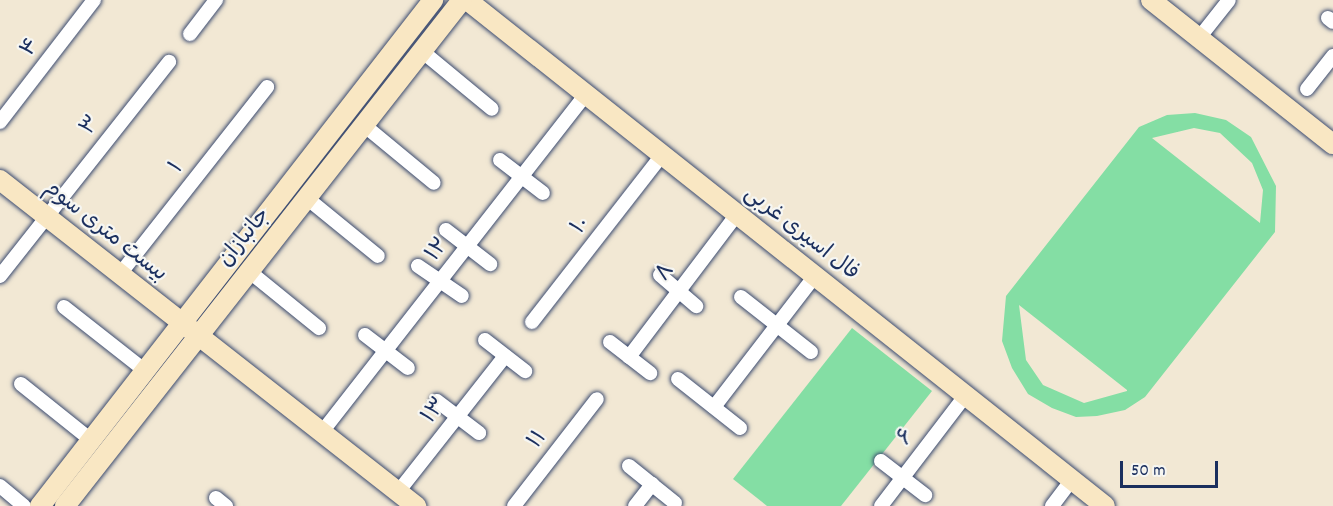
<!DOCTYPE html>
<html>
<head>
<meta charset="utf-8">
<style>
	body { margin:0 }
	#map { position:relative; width:1333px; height:506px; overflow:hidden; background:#f2e8d4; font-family:Dekko,"Playpen Sans Arabic",sans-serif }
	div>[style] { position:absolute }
	.green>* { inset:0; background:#84dea4 }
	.roads { filter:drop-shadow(0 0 2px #3b4b70) drop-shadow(0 0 2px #3b4b70) }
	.street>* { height:14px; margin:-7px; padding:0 7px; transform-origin:7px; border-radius:7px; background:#fff }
	.secondary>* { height:20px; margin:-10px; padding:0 10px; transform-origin:10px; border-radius:10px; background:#f9e7c3 }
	span { translate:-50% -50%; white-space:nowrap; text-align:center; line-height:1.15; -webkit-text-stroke:4.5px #f6f6f2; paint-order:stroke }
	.street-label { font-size:22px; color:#1b2f5e }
	.scale { position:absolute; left:1120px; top:461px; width:98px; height:27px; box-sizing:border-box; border:3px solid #1b2f5e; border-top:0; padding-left:8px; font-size:18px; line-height:21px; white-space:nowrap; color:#1b2f5e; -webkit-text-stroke:4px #f6f6f2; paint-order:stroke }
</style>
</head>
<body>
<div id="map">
	<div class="green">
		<div style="clip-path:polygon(evenodd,1195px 113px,1226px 120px,1251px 137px,1276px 186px,1275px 232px,1145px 397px,1125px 410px,1097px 416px,1076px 417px,1052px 408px,1028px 394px,1012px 368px,1002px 341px,1006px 296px,1139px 127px,1167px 115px,1195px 113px,1194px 128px,1220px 133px,1252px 163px,1263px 190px,1260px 223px,1152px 138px,1194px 128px,1195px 113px,1019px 305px,1127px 390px,1127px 391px,1084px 403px,1043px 385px,1026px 360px,1019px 305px)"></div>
		<div style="clip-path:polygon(852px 328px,932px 391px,841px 506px,767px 506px,733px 479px)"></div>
	</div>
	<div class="roads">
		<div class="street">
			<div style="left:1328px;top:18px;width:6px;rotate:39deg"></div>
			<div style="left:190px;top:34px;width:43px;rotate:-52.6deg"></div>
			<div style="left:1199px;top:38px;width:48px;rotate:-51.7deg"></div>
			<div style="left:423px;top:52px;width:89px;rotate:39.6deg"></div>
			<div style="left:1307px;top:89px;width:42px;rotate:-51.8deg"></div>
			<div style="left:0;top:122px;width:154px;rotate:-52.4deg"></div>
			<div style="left:365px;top:126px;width:89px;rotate:39.6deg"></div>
			<div style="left:500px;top:160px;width:54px;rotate:37.5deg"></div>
			<div style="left:308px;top:199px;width:90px;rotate:39.2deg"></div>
			<div style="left:446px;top:230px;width:56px;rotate:37.7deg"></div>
			<div style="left:418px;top:266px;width:53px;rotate:34.3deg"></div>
			<div style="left:250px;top:272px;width:89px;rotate:39.1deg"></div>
			<div style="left:120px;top:274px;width:238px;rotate:-51.8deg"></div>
			<div style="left:660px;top:275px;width:48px;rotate:40.7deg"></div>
			<div style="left:0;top:276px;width:273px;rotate:-51.7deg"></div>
			<div style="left:741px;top:297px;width:89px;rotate:38.2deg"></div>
			<div style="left:64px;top:307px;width:102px;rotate:38.2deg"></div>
			<div style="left:532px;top:322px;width:212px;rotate:-52.1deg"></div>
			<div style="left:365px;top:335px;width:54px;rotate:37.5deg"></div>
			<div style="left:485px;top:340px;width:51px;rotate:37.8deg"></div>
			<div style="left:610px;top:342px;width:51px;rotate:37.8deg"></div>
			<div style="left:629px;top:357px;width:179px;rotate:-52.9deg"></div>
			<div style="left:678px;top:379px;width:79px;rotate:38.3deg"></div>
			<div style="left:21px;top:384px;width:90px;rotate:38.7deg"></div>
			<div style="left:437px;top:401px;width:53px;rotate:37.3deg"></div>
			<div style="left:714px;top:407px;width:165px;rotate:-52.4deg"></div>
			<div style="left:322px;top:432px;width:429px;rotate:-52deg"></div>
			<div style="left:881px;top:461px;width:56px;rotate:37.7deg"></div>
			<div style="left:629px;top:466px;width:59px;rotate:38.8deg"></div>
			<div style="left:0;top:486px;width:31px;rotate:40deg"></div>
			<div style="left:398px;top:492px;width:173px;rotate:-51.8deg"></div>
			<div style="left:216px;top:498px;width:13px;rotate:39deg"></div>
			<div style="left:514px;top:506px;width:135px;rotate:-52.2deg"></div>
			<div style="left:635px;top:506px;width:28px;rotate:-52deg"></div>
			<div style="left:881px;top:506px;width:140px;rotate:-52.6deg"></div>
			<div style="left:1052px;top:506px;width:34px;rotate:-53deg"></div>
		</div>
		<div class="secondary">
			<div style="left:467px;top:0;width:814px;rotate:38.42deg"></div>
			<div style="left:1151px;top:0;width:232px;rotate:38.4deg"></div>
			<div style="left:0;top:180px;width:529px;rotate:38.08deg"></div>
			<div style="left:40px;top:506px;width:641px;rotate:-52.16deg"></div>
			<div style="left:65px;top:506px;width:643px;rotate:-51.88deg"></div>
		</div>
	</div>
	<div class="street-label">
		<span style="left:31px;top:48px;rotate:-52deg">۴</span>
		<span style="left:91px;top:126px;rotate:-52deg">۳</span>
		<span style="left:177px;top:168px;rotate:-52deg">۱</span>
		<span style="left:581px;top:226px;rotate:-52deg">۱۰</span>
		<span style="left:105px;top:232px;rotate:38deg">بیست متری سوم</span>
		<span style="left:801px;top:234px;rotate:38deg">فال اسیری غربی</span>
		<span style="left:245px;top:238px;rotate:-51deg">جانبازان</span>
		<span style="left:438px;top:250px;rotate:-52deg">۱۲</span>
		<span style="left:666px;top:273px;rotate:-53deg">۸</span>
		<span style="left:435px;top:411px;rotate:-52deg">۱۳</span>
		<span style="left:907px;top:438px;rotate:-52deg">۶</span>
		<span style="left:538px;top:440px;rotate:-52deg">۱۱</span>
	</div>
	<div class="scale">50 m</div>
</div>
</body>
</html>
